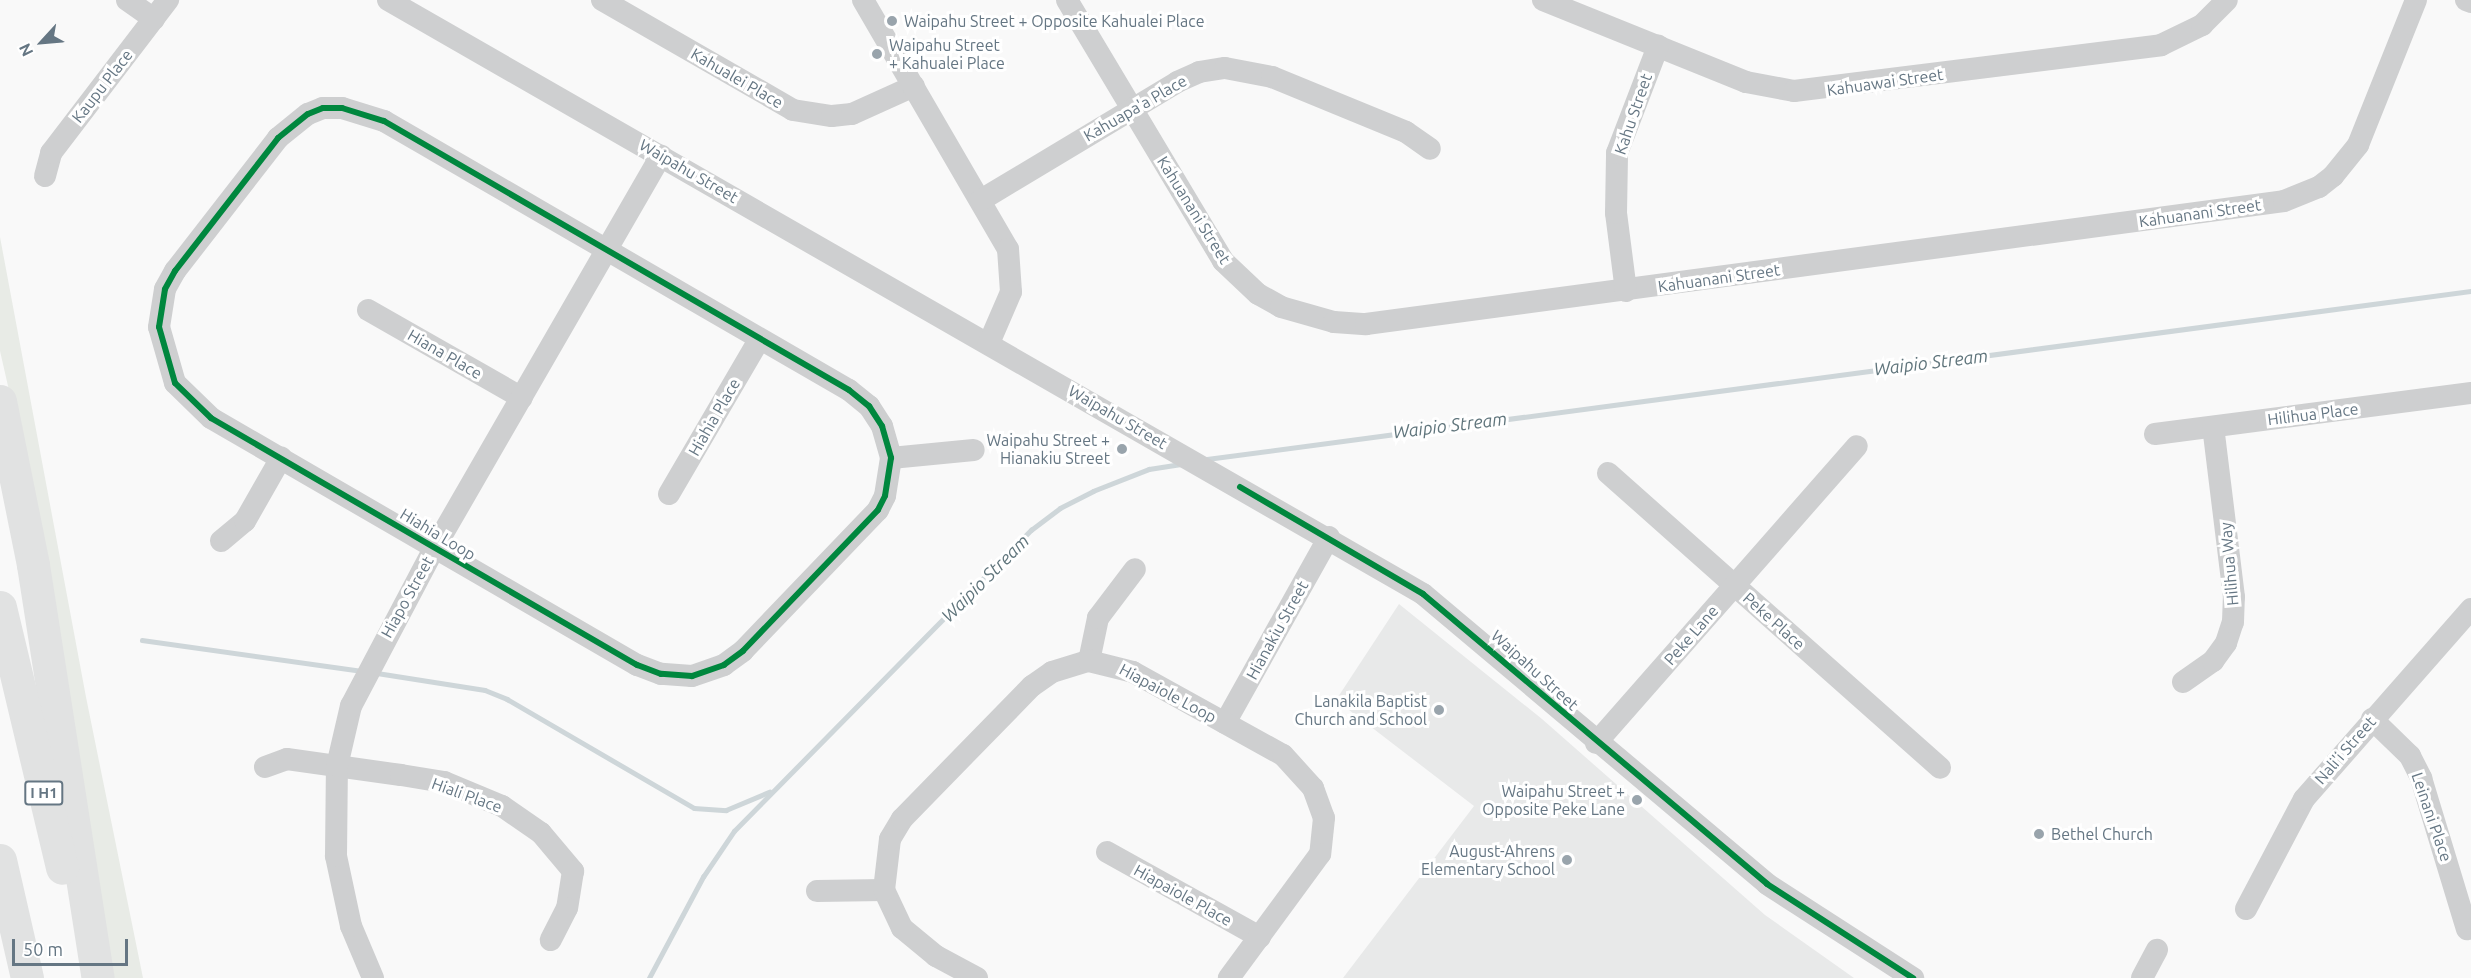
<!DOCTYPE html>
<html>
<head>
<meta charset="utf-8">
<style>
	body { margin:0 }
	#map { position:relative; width:2471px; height:978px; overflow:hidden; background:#f9f9f9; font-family:Ubuntu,sans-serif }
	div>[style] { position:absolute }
	.built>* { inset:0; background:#e8e9e9 }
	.green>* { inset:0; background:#e8ebe6 }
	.stream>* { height:4.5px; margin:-2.25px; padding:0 2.25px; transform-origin:2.25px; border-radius:2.25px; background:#ced6d9 }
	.minor>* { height:22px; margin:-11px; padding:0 11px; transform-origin:11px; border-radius:11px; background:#cecfd0 }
	.highway>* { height:33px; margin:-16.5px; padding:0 16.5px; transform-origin:16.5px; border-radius:16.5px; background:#e1e2e2 }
	.cycleway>* { height:6px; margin:-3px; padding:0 3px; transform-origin:3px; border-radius:3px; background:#00873e }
	.dots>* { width:16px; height:16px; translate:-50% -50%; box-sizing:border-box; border:3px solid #fff; border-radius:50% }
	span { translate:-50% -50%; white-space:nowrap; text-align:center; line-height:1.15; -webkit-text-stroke:6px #fff; paint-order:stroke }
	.shield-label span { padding:2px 4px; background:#fff; border:2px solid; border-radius:4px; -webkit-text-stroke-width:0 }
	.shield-label { font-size:15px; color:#657683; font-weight:700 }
	.poi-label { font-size:16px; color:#657683 }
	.left { translate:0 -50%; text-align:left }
	.right { translate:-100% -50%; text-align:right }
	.street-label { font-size:16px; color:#657683 }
	.water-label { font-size:18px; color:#60757c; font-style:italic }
	.north { position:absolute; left:12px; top:12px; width:60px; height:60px; -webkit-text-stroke:4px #fff; paint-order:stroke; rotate:244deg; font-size:16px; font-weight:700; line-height:24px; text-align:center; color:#657683 }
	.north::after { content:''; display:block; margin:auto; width:21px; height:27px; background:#657683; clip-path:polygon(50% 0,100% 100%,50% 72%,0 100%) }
	.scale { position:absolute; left:12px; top:939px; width:116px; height:27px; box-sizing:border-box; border:3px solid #657683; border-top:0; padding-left:8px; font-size:18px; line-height:21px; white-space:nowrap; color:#657683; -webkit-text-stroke:4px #fff; paint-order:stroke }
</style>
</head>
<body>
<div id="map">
	<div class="built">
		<div style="clip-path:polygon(1399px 604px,1542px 719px,1765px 915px,1854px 978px,1343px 978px,1474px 806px,1336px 700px)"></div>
	</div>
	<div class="green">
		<div style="clip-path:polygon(0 237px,86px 697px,143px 978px,114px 978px,32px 491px,0 351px)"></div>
	</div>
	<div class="stream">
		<div style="left:1207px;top:459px;width:1275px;rotate:-7.57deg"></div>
		<div style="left:142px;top:640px;width:222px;rotate:8deg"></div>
		<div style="left:377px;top:673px;width:109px;rotate:8.9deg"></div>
		<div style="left:485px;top:690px;width:24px;rotate:22deg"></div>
		<div style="left:507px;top:699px;width:216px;rotate:30.2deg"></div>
		<div style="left:694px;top:808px;width:32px;rotate:4deg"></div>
		<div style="left:726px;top:810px;width:47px;rotate:-22.7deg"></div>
		<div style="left:649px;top:978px;width:115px;rotate:-61.9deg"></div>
		<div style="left:703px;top:877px;width:55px;rotate:-56deg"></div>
		<div style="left:734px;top:831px;width:423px;rotate:-45.4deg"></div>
		<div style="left:1031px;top:530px;width:36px;rotate:-37deg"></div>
		<div style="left:1060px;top:508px;width:37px;rotate:-27deg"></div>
		<div style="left:1093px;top:491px;width:60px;rotate:-21.4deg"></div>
		<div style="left:1149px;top:469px;width:32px;rotate:-9deg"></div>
	</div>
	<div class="minor">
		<div style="left:127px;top:0;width:33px;rotate:35deg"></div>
		<div style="left:388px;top:0;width:1193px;rotate:29.85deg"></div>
		<div style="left:1423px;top:594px;width:450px;rotate:40.1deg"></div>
		<div style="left:1767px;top:884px;width:174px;rotate:32.8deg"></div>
		<div style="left:602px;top:0;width:220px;rotate:29.9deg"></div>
		<div style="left:793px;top:110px;width:39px;rotate:9deg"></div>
		<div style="left:832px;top:116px;width:20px;rotate:-6deg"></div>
		<div style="left:852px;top:114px;width:68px;rotate:-24.3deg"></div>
		<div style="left:863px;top:0;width:288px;rotate:59.8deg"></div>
		<div style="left:1008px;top:249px;width:43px;rotate:86deg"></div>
		<div style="left:1011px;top:292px;width:56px;rotate:113.3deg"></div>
		<div style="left:1067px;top:0;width:304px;rotate:59.1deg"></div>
		<div style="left:1223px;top:261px;width:48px;rotate:43.3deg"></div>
		<div style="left:1258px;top:294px;width:26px;rotate:29deg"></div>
		<div style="left:1281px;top:307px;width:55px;rotate:15.8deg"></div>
		<div style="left:1334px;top:322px;width:32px;rotate:4deg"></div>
		<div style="left:1366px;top:324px;width:926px;rotate:-7.63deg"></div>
		<div style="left:2284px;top:201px;width:38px;rotate:-22deg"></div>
		<div style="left:2319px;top:187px;width:18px;rotate:-38deg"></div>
		<div style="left:2333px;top:176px;width:40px;rotate:-51deg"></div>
		<div style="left:2358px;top:145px;width:156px;rotate:-68.2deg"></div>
		<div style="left:1543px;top:0;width:219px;rotate:22deg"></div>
		<div style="left:1746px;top:82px;width:49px;rotate:10.6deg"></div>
		<div style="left:1794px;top:91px;width:370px;rotate:-7.1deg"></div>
		<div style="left:2161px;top:45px;width:46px;rotate:-26deg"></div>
		<div style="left:2202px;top:25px;width:35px;rotate:-45deg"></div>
		<div style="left:2466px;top:0;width:5px;rotate:22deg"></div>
		<div style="left:323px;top:108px;width:19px"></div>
		<div style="left:342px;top:108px;width:44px;rotate:17.2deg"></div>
		<div style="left:384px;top:121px;width:537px;rotate:30.05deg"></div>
		<div style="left:849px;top:390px;width:26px;rotate:39deg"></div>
		<div style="left:869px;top:406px;width:24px;rotate:57deg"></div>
		<div style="left:882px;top:426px;width:33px;rotate:74deg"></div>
		<div style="left:891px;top:458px;width:38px;rotate:99deg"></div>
		<div style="left:885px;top:496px;width:16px;rotate:117deg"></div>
		<div style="left:878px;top:510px;width:195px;rotate:133.8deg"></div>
		<div style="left:743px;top:651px;width:24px;rotate:144deg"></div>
		<div style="left:724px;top:665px;width:34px;rotate:161deg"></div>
		<div style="left:692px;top:676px;width:31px;rotate:-176deg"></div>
		<div style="left:661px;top:674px;width:26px;rotate:-159deg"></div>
		<div style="left:637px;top:665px;width:492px;rotate:-149.9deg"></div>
		<div style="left:211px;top:418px;width:50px;rotate:-135.8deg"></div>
		<div style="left:175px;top:383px;width:58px;rotate:-105.9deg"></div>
		<div style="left:159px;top:327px;width:38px;rotate:-81deg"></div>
		<div style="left:165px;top:289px;width:21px;rotate:-61deg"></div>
		<div style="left:175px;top:271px;width:168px;rotate:-52.2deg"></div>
		<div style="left:278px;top:138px;width:38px;rotate:-39deg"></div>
		<div style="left:308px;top:114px;width:16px;rotate:-22deg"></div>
		<div style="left:45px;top:176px;width:24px;rotate:-75deg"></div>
		<div style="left:51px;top:153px;width:193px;rotate:-52.6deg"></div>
		<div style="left:981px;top:200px;width:229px;rotate:-31deg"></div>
		<div style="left:1177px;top:82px;width:24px;rotate:-24deg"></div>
		<div style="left:1199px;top:72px;width:26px;rotate:-9deg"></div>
		<div style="left:1225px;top:68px;width:48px;rotate:10.8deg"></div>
		<div style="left:1272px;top:77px;width:145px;rotate:22.3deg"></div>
		<div style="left:1406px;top:132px;width:29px;rotate:35deg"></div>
		<div style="left:1626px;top:291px;width:79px;rotate:-97.3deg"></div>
		<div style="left:1616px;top:213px;width:60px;rotate:-89deg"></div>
		<div style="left:1617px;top:153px;width:115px;rotate:-69deg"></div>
		<div style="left:368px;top:310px;width:177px;rotate:29.7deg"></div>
		<div style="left:2155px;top:434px;width:319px;rotate:-7.4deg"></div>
		<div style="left:891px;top:458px;width:83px;rotate:-5.5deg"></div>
		<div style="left:1608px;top:473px;width:444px;rotate:41.6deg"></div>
		<div style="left:669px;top:494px;width:178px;rotate:-59.7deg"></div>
		<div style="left:221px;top:541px;width:31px;rotate:-40deg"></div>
		<div style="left:245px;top:521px;width:73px;rotate:-60.3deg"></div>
		<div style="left:1089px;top:661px;width:44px;rotate:-78.2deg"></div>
		<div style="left:1098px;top:618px;width:61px;rotate:-52.9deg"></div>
		<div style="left:2183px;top:682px;width:37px;rotate:-35deg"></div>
		<div style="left:2213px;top:661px;width:22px;rotate:-54deg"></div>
		<div style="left:2226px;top:643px;width:22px;rotate:-72deg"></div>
		<div style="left:2233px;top:622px;width:25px;rotate:-88deg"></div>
		<div style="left:2234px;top:597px;width:171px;rotate:-97deg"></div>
		<div style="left:2372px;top:719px;width:53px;rotate:44.2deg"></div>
		<div style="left:2410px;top:756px;width:25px;rotate:63deg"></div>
		<div style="left:2421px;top:778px;width:158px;rotate:73.1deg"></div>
		<div style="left:1225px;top:723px;width:213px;rotate:-60.8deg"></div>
		<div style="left:1596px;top:743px;width:395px;rotate:-48.7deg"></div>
		<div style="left:265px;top:767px;width:23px;rotate:-20deg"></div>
		<div style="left:287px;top:759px;width:115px;rotate:8deg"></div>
		<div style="left:401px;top:775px;width:44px;rotate:9.2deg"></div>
		<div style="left:444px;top:782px;width:63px;rotate:22.5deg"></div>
		<div style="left:502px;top:806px;width:47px;rotate:34.7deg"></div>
		<div style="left:541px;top:833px;width:50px;rotate:49.9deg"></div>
		<div style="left:573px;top:871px;width:37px;rotate:99deg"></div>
		<div style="left:567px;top:908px;width:36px;rotate:117deg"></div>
		<div style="left:1107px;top:852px;width:175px;rotate:29.1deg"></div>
		<div style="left:817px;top:891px;width:67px;rotate:-0.9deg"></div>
		<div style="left:2246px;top:909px;width:124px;rotate:-62.2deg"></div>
		<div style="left:2304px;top:799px;width:253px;rotate:-48.7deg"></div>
		<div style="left:373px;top:978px;width:56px;rotate:-112.9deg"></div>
		<div style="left:351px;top:926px;width:72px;rotate:-102.1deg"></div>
		<div style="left:336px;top:856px;width:90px;rotate:-89.4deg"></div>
		<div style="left:337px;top:766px;width:62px;rotate:-76.9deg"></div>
		<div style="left:351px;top:706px;width:180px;rotate:-62.2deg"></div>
		<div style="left:435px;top:547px;width:452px;rotate:-60deg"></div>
		<div style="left:977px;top:978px;width:47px;rotate:-151.8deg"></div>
		<div style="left:936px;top:956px;width:44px;rotate:-140.5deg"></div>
		<div style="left:902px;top:928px;width:42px;rotate:-115.3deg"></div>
		<div style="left:884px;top:890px;width:51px;rotate:-83.3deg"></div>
		<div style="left:890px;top:839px;width:23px;rotate:-59deg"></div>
		<div style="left:902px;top:819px;width:186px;rotate:-45.7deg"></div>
		<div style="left:1032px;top:686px;width:24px;rotate:-35deg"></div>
		<div style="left:1052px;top:672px;width:39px;rotate:-17deg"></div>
		<div style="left:1089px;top:661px;width:45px;rotate:14deg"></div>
		<div style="left:1133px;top:672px;width:171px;rotate:29deg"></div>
		<div style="left:1283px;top:755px;width:45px;rotate:47.7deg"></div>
		<div style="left:1313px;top:788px;width:32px;rotate:70deg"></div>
		<div style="left:1324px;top:818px;width:36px;rotate:96deg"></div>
		<div style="left:1320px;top:854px;width:154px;rotate:126.3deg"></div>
		<div style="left:2142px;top:978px;width:32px;rotate:-62deg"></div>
	</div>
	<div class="highway">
		<div style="left:0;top:401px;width:167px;rotate:78.6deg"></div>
		<div style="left:33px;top:565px;width:418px;rotate:81.1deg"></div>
		<div style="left:0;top:607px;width:268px;rotate:76.6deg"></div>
		<div style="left:0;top:860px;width:121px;rotate:77.1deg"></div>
	</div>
	<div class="cycleway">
		<div style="left:323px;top:108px;width:19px"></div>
		<div style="left:342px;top:108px;width:44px;rotate:17.2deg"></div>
		<div style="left:384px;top:121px;width:537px;rotate:30.05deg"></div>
		<div style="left:849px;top:390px;width:26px;rotate:39deg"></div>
		<div style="left:869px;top:406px;width:24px;rotate:57deg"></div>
		<div style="left:882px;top:426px;width:33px;rotate:74deg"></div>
		<div style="left:891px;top:458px;width:38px;rotate:99deg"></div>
		<div style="left:885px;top:496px;width:16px;rotate:117deg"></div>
		<div style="left:878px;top:510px;width:195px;rotate:133.8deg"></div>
		<div style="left:743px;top:651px;width:24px;rotate:144deg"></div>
		<div style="left:724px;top:665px;width:34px;rotate:161deg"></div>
		<div style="left:692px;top:676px;width:31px;rotate:-176deg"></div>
		<div style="left:661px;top:674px;width:26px;rotate:-159deg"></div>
		<div style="left:637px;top:665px;width:492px;rotate:-149.9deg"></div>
		<div style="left:211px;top:418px;width:50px;rotate:-135.8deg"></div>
		<div style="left:175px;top:383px;width:58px;rotate:-105.9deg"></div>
		<div style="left:159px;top:327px;width:38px;rotate:-81deg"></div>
		<div style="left:165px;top:289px;width:21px;rotate:-61deg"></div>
		<div style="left:175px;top:271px;width:168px;rotate:-52.2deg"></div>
		<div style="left:278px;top:138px;width:38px;rotate:-39deg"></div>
		<div style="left:308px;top:114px;width:16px;rotate:-22deg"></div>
		<div style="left:1240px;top:487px;width:212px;rotate:30.3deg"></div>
		<div style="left:1423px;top:594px;width:450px;rotate:40.1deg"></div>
		<div style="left:1767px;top:884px;width:174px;rotate:32.8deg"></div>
	</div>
	<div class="dots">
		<div style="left:892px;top:21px;background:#99a4ac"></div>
		<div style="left:877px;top:54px;background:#99a4ac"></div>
		<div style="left:1122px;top:449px;background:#99a4ac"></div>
		<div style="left:1439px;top:710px;background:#99a4ac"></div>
		<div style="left:1637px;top:800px;background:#99a4ac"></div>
		<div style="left:2039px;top:834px;background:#99a4ac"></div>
		<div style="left:1567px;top:860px;background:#99a4ac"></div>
	</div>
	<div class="shield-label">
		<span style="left:44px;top:793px">I H1</span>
	</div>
	<div class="poi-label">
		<span class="left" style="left:904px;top:21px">Waipahu Street + Opposite Kahualei Place</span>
		<span class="left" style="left:889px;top:54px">Waipahu Street<br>+ Kahualei Place</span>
		<span class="right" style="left:1110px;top:449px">Waipahu Street +<br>Hianakiu Street</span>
		<span class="right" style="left:1427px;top:710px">Lanakila Baptist<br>Church and School</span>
		<span class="right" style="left:1625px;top:800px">Waipahu Street +<br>Opposite Peke Lane</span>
		<span class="left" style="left:2051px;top:834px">Bethel Church</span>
		<span class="right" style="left:1555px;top:860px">August-Ahrens<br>Elementary School</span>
	</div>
	<div class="street-label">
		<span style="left:737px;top:78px;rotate:30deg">Kahualei Place</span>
		<span style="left:1885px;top:82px;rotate:-8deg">Kahuawai Street</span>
		<span style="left:102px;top:86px;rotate:-52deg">Kaupu Place</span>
		<span style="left:1135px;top:108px;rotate:-30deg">Kahuapa'a Place</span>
		<span style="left:1633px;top:114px;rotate:-71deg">Kahu Street</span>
		<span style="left:689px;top:171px;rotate:30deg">Waipahu Street</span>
		<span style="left:1194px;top:210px;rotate:58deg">Kahuanani Street</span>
		<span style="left:2200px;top:213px;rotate:-8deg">Kahuanani Street</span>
		<span style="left:1719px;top:278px;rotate:-8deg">Kahuanani Street</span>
		<span style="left:445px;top:354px;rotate:30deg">Hiana Place</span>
		<span style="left:2313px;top:414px;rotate:-7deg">Hilihua Place</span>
		<span style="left:714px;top:417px;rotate:-60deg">Hiahia Place</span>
		<span style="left:1118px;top:417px;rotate:30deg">Waipahu Street</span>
		<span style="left:438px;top:534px;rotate:31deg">Hiahia Loop</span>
		<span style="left:2229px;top:564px;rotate:-95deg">Hilihua Way</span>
		<span style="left:407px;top:597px;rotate:-61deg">Hiapo Street</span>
		<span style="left:1774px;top:621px;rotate:42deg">Peke Place</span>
		<span style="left:1277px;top:630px;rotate:-61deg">Hianakiu Street</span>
		<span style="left:1691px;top:635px;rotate:-49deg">Peke Lane</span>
		<span style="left:1535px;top:670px;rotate:42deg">Waipahu Street</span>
		<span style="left:1168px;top:693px;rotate:28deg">Hiapaiole Loop</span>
		<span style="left:2345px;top:750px;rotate:-49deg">Nali'i Street</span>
		<span style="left:467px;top:795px;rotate:20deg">Hiali Place</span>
		<span style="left:2432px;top:817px;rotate:71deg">Leinani Place</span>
		<span style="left:1183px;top:895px;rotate:29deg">Hiapaiole Place</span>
	</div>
	<div class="water-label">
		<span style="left:1931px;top:362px;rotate:-7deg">Waipio Stream</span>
		<span style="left:1450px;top:425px;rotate:-7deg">Waipio Stream</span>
		<span style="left:985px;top:578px;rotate:-45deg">Waipio Stream</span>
	</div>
	<div class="north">N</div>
	<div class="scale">50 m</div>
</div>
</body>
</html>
